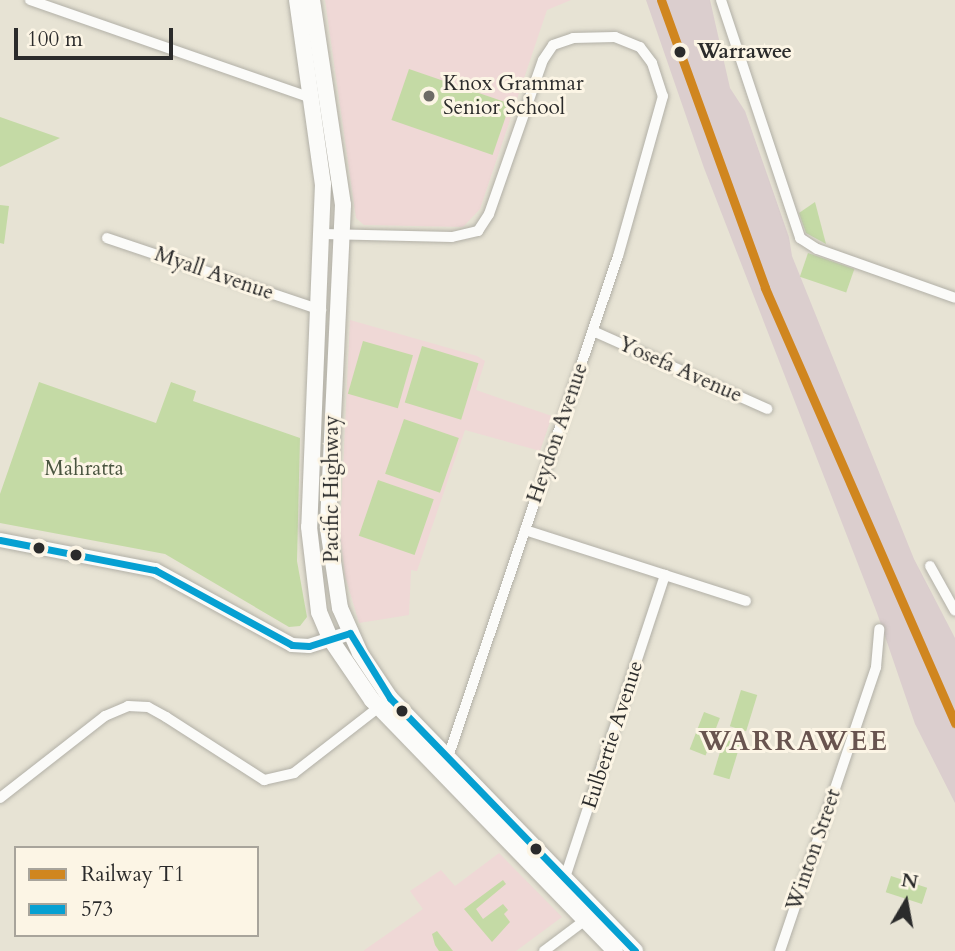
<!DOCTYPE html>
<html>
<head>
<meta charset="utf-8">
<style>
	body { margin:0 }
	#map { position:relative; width:955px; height:951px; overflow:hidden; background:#e7e3d4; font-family:Cardo,serif }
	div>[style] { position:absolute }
	.built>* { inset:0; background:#efd8d6 }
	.industrial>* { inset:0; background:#dbcece }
	.green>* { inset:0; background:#c4daa5; transform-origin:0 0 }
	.roads { filter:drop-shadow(0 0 2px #b2b0a7) drop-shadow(0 0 2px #b2b0a7) }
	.minor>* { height:10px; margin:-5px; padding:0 5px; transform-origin:5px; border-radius:5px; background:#fbfbf9 }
	.major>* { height:14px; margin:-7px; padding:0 7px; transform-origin:7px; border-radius:7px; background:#fbfbf9 }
	.highway>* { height:16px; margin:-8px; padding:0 8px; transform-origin:8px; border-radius:8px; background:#fbfbf9 }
	.bus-1>* { height:7px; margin:-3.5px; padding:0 3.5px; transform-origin:3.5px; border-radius:3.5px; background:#06a0d2 }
	.rail-1>* { height:9px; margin:-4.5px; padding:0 4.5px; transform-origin:4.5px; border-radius:4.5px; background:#d0861f }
	.dots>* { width:19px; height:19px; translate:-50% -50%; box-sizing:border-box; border:4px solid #fcf5e5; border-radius:50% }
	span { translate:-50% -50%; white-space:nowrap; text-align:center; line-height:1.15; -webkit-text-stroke:6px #fcf5e5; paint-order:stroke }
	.stop-label { font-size:21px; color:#2b2b2b; font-weight:700 }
	.left { translate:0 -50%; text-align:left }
	.poi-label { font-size:21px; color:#2b2b2b }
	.street-label { font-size:21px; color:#2b2b2b }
	.park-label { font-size:21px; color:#4a5540 }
	.district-label { font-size:28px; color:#68544f; font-weight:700; letter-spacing:2px }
	.legend { position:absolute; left:14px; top:846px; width:245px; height:91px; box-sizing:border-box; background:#fcf5e5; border:2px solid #a8a49b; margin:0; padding:9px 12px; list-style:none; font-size:21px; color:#2b2b2b }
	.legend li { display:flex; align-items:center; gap:14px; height:35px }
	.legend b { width:35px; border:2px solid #a8a49b }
	.north { position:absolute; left:871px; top:867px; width:70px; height:70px; -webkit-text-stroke:5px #fcf5e5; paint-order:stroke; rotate:10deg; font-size:19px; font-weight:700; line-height:28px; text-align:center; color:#2b2b2b }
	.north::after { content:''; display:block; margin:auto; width:24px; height:32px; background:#2b2b2b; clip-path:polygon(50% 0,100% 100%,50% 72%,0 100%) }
	.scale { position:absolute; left:14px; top:28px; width:159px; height:32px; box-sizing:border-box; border:4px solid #2b2b2b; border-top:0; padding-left:9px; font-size:21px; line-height:24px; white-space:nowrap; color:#2b2b2b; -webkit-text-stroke:5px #fcf5e5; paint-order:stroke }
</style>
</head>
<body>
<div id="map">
	<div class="built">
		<div style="clip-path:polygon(325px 0,571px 0,547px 10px,480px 209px,463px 227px,364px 225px,356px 218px)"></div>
		<div style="clip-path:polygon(350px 320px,477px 356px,485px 361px,476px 390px,552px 416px,540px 451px,465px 430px,417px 571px,411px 570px,409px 615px,359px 623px,345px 576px,340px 533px)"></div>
		<div style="clip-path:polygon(499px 853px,562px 917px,516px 951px,363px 951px,423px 909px,410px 891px,441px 870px,455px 886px)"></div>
	</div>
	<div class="industrial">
		<div style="clip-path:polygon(646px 0,710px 0,730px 88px,745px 111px,789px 237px,792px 256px,914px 559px,955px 638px,955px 803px,915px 724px,877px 613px,704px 168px)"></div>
	</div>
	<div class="green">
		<div style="left:409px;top:69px;width:107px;height:54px;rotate:19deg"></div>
		<div style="clip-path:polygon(0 117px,60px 138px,0 167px)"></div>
		<div style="clip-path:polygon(815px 202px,826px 244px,806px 233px,799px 213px)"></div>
		<div style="clip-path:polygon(0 205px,9px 206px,4px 244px,0 243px)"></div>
		<div style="left:808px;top:253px;width:49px;height:25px;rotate:19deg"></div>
		<div style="left:363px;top:341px;width:52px;height:55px;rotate:16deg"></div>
		<div style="left:422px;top:346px;width:59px;height:59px;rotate:17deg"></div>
		<div style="clip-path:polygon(39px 382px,156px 423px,171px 382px,196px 391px,193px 401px,300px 438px,297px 561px,307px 617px,300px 626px,289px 627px,165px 554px,0 523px,0 494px)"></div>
		<div style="left:404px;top:419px;width:58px;height:58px;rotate:19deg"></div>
		<div style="left:378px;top:480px;width:59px;height:59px;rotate:19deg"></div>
		<div style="left:741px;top:690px;width:17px;height:38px;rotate:17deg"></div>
		<div style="left:704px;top:712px;width:17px;height:40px;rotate:21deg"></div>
		<div style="left:724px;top:739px;width:17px;height:37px;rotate:17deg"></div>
		<div style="left:891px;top:876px;width:38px;height:17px;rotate:18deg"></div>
		<div style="clip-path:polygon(503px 880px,506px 884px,476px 909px,483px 919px,503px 904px,508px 910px,504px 914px,510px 922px,492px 942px,464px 909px)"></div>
		<div style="clip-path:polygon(437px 931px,453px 951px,439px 951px,435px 945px,432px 934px)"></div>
	</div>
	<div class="roads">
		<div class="minor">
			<div style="left:30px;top:0;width:299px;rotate:19.2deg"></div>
			<div style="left:721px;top:0;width:251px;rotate:71.6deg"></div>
			<div style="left:800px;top:238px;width:20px;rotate:33deg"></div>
			<div style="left:817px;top:249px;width:146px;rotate:19.5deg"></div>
			<div style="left:323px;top:234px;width:129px;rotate:1.3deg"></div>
			<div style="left:452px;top:237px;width:27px;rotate:-13deg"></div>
			<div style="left:478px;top:231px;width:20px;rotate:-57deg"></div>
			<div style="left:489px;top:214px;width:163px;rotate:-70.7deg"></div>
			<div style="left:543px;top:60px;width:18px;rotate:-56deg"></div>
			<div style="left:553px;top:45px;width:21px;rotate:-19deg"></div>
			<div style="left:573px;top:38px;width:42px;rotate:-1.4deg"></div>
			<div style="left:615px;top:37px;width:27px;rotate:22deg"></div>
			<div style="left:640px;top:47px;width:20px;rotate:53deg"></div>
			<div style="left:652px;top:63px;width:35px;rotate:72deg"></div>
			<div style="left:663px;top:96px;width:166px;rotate:105.7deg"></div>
			<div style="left:618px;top:256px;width:532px;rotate:108.74deg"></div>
			<div style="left:107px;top:238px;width:226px;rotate:18.6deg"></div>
			<div style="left:593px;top:331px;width:191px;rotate:24.1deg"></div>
			<div style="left:525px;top:530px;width:147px;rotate:17.8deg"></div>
			<div style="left:665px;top:575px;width:325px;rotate:108.3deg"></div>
			<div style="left:930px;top:566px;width:51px;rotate:60.9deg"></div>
			<div style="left:665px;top:575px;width:85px;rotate:17.8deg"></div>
			<div style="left:0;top:798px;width:133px;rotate:-38deg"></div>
			<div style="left:105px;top:716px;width:25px;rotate:-23deg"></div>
			<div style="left:128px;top:706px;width:20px;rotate:3deg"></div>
			<div style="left:148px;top:707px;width:21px;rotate:29deg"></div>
			<div style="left:166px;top:717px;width:117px;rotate:32.7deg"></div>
			<div style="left:264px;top:780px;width:31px;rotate:-13deg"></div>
			<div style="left:294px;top:773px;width:108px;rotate:-37.8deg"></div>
			<div style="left:544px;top:951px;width:50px;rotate:-36.9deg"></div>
			<div style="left:780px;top:951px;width:300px;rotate:-71.3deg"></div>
			<div style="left:876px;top:667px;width:38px;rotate:-85deg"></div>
		</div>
		<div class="major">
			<div style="left:0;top:540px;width:158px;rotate:11deg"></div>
			<div style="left:155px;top:570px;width:156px;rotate:28.7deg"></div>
			<div style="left:292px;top:645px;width:17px;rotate:3deg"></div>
			<div style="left:309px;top:646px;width:43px;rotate:-17.6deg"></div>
		</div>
		<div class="highway">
			<div style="left:297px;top:0;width:186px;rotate:82deg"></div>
			<div style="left:323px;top:184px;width:343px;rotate:92.3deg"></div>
			<div style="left:309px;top:527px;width:86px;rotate:83.3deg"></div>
			<div style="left:319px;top:612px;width:30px;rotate:67deg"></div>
			<div style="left:331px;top:640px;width:73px;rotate:55.7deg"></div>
			<div style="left:372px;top:700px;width:349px;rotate:45.9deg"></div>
			<div style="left:312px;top:0;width:207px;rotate:81.4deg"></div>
			<div style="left:343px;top:205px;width:323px;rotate:92.7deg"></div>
			<div style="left:328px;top:528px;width:81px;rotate:81.5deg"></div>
			<div style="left:340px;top:608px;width:49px;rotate:66deg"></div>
			<div style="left:360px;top:653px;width:54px;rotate:56.3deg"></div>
			<div style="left:390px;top:698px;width:352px;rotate:45.9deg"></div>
		</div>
	</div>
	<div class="bus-1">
		<div style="left:0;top:540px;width:158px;rotate:11deg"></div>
		<div style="left:155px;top:570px;width:156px;rotate:28.7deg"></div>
		<div style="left:292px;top:645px;width:17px;rotate:3deg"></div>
		<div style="left:309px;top:646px;width:43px;rotate:-17.6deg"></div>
		<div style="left:350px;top:633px;width:76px;rotate:58.4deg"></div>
		<div style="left:390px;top:698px;width:352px;rotate:45.9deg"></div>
	</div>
	<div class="rail-1">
		<div style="left:661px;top:0;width:306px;rotate:70.1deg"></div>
		<div style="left:765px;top:288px;width:475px;rotate:66.4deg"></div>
	</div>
	<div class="dots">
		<div style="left:680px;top:52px;background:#2b2b2b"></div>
		<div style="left:429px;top:96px;background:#6d6b66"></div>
		<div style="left:39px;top:548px;background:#2b2b2b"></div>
		<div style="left:76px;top:555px;background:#2b2b2b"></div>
		<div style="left:402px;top:711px;background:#2b2b2b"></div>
		<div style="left:536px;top:849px;background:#2b2b2b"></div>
	</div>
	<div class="stop-label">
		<span class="left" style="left:697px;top:52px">Warrawee</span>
	</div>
	<div class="poi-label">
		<span class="left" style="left:443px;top:96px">Knox Grammar<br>Senior School</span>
	</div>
	<div class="street-label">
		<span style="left:214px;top:274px;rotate:19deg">Myall Avenue</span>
		<span style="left:680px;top:370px;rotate:24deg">Yosefa Avenue</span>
		<span style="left:558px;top:433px;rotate:-71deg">Heydon Avenue</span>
		<span style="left:332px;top:489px;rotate:-90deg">Pacific Highway</span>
		<span style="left:613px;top:735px;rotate:-72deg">Eulbertie Avenue</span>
		<span style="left:814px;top:850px;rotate:-71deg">Winton Street</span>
	</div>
	<div class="park-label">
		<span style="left:84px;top:469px">Mahratta</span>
	</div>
	<div class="district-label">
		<span style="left:794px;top:741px">WARRAWEE</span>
	</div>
	<ul class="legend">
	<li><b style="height:9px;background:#d0861f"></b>Railway T1</li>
	<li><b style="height:9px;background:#06a0d2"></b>573</li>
	</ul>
	<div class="north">N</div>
	<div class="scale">100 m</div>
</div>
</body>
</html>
